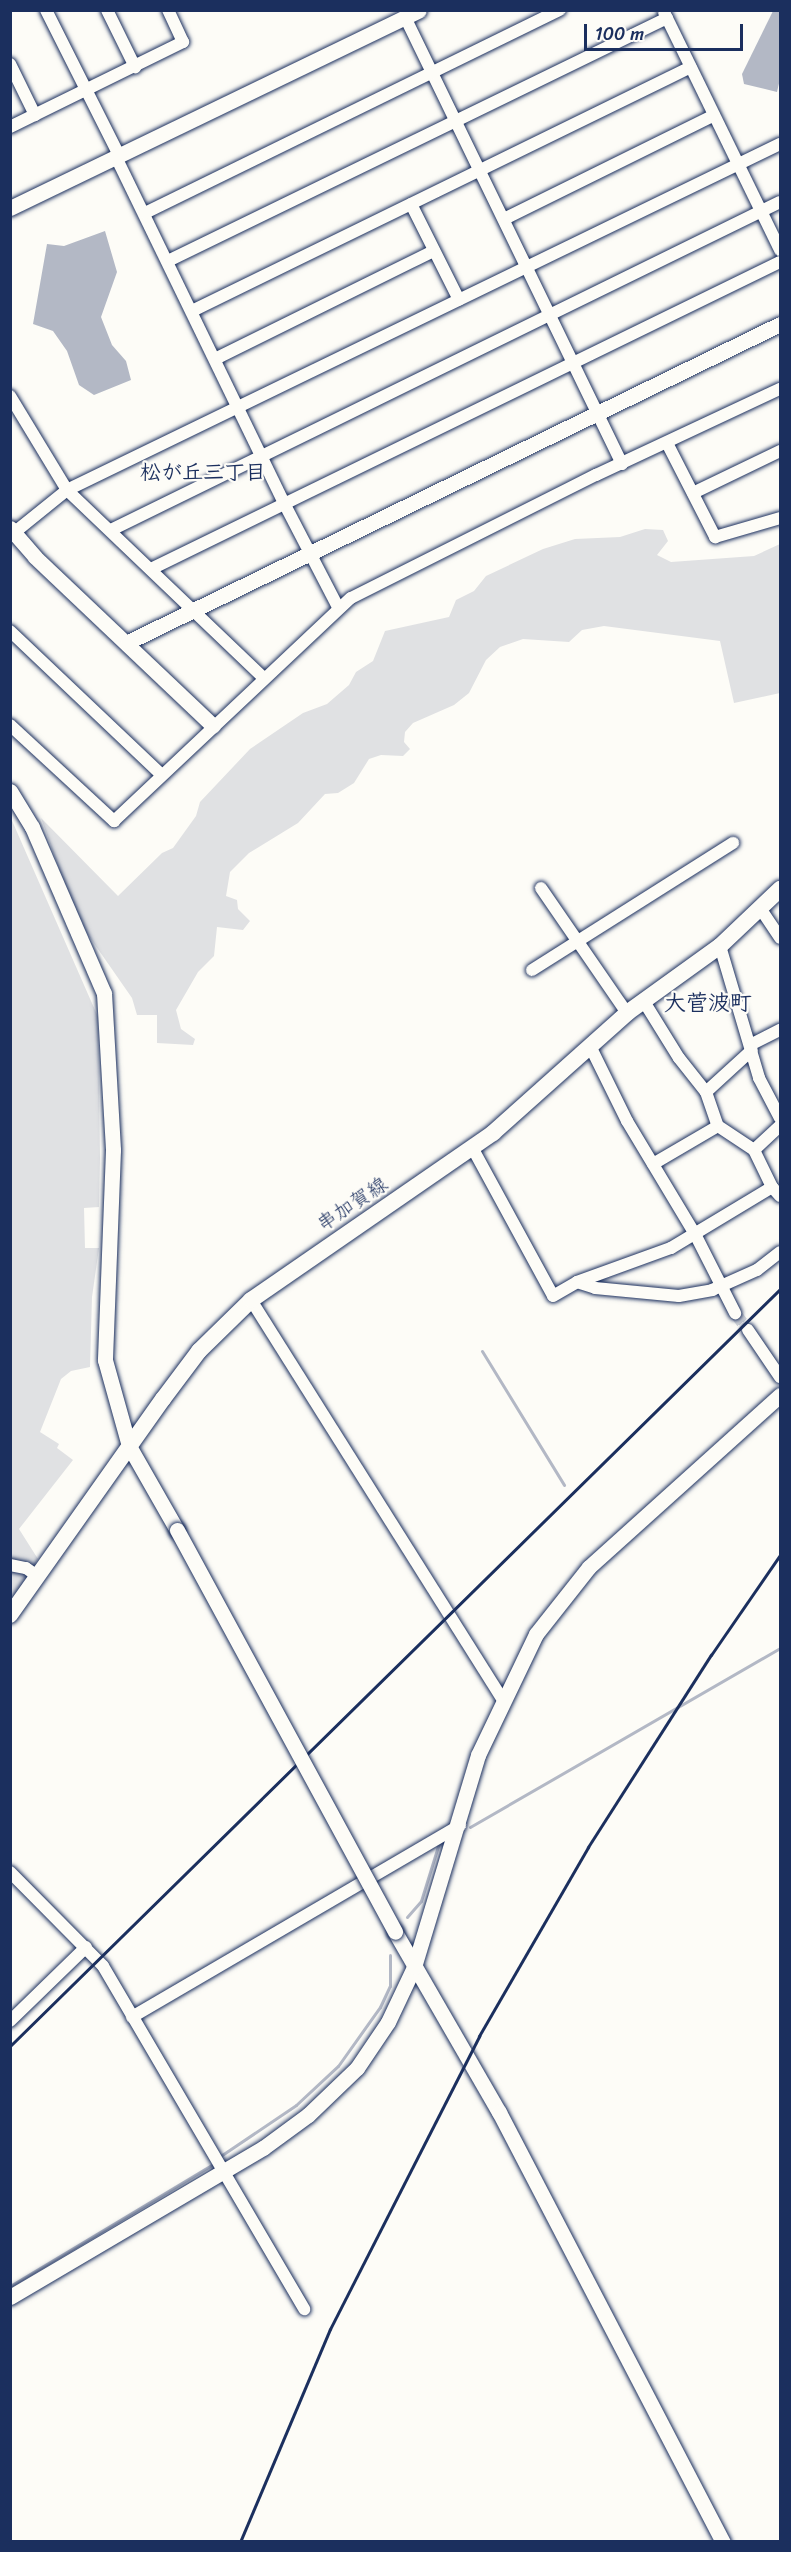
<!DOCTYPE html>
<html>
<head>
<meta charset="utf-8">
<style>
	body { margin:0 }
	#map { position:relative; width:791px; height:2552px; overflow:hidden; background:#fdfcf7; font-family:Sriracha,"Klee One",sans-serif }
	div>[style] { position:absolute }
	.green>* { inset:0; background:#e0e1e3 }
	.water>* { inset:0; background:#b3b8c5 }
	.stream>* { height:3px; margin:-1.5px; padding:0 1.5px; transform-origin:1.5px; border-radius:1.5px; background:#b3b8c5 }
	.minor-tunnel>* { height:12px; margin-top:-6px; transform-origin:0; background:repeating-linear-gradient(90deg,#d0d3d8 0 12px,transparent 0 18px) }
	.roads { filter:drop-shadow(0 0 2px #1b2f5e) drop-shadow(0 0 2px #1b2f5e) }
	.minor>* { height:12px; margin:-6px; padding:0 6px; transform-origin:6px; border-radius:6px; background:#fdfcf7 }
	.tertiary>* { height:15px; margin:-7.5px; padding:0 7.5px; transform-origin:7.5px; border-radius:7.5px; background:#fdfcf7 }
	.secondary>* { height:16px; margin:-8px; padding:0 8px; transform-origin:8px; border-radius:8px; background:#fdfcf7 }
	.rail>* { height:3px; margin:-1.5px; padding:0 1.5px; transform-origin:1.5px; border-radius:1.5px; background:#1b2f5e }
	.bridges { filter:drop-shadow(0 0 2px #1b2f5e) drop-shadow(0 0 2px #1b2f5e) }
	.tertiary-bridge>* { height:15px; margin:-7.5px; padding:0 7.5px; transform-origin:7.5px; border-radius:7.5px; background:#fdfcf7 }
	span { translate:-50% -50%; white-space:nowrap; text-align:center; line-height:1.15; -webkit-text-stroke:4.5px #fdfcf7; paint-order:stroke }
	.street-label { font-size:20px; color:#1b2f5e }
	.neighbourhood-label { font-size:21px; color:#1b2f5e; font-weight:700 }
	.quarter-label { font-size:22px; color:#1b2f5e; font-weight:700 }
	.frame { position:absolute; inset:0; border:12px solid #1b2f5e; pointer-events:none }
	.scale { position:absolute; left:584px; top:24px; width:159px; height:27px; box-sizing:border-box; border:3px solid #1b2f5e; border-top:0; padding-left:8px; font-size:18px; line-height:21px; white-space:nowrap; color:#1b2f5e; -webkit-text-stroke:4px #fdfcf7; paint-order:stroke }
</style>
</head>
<body>
<div id="map">
	<div class="green">
		<div style="clip-path:polygon(645px 529px,663px 530px,668px 541px,657px 555px,671px 562px,754px 556px,780px 544px,780px 693px,734px 703px,720px 641px,604px 626px,582px 630px,569px 642px,523px 639px,500px 647px,486px 660px,469px 693px,454px 705px,413px 723px,405px 732px,404px 742px,410px 749px,403px 756px,381px 755px,369px 759px,354px 783px,338px 793px,325px 794px,298px 823px,249px 853px,230px 872px,226px 896px,237px 900px,238px 909px,250px 921px,243px 930px,217px 927px,214px 956px,198px 972px,176px 1010px,181px 1029px,195px 1039px,193px 1045px,157px 1043px,157px 1015px,137px 1015px,132px 998px,77px 919px,41px 818px,118px 896px,162px 853px,173px 848px,196px 816px,200px 802px,250px 749px,303px 713px,327px 704px,349px 685px,356px 672px,373px 661px,385px 631px,449px 617px,456px 600px,474px 591px,486px 576px,543px 549px,575px 539px,620px 537px)"></div>
		<div style="clip-path:polygon(10px 816px,98px 1017px,100px 1158px,99px 1207px,84px 1208px,85px 1248px,99px 1248px,92px 1297px,90px 1367px,71px 1371px,61px 1379px,40px 1432px,59px 1444px,57px 1448px,73px 1460px,19px 1529px,38px 1559px,11px 1602px)"></div>
	</div>
	<div class="water">
		<div style="clip-path:polygon(773px 11px,780px 11px,780px 79px,777px 92px,744px 84px,742px 74px)"></div>
		<div style="clip-path:polygon(105px 231px,117px 272px,101px 317px,112px 345px,126px 361px,131px 380px,94px 395px,79px 385px,67px 351px,53px 331px,33px 324px,47px 244px,64px 246px)"></div>
	</div>
	<div class="stream">
		<div style="left:482px;top:1351px;width:157px;rotate:58.5deg"></div>
		<div style="left:470px;top:1827px;width:358px;rotate:-30deg"></div>
		<div style="left:407px;top:1917px;width:21px;rotate:-49deg"></div>
		<div style="left:421px;top:1901px;width:61px;rotate:-72.8deg"></div>
		<div style="left:219px;top:2157px;width:93px;rotate:-34deg"></div>
		<div style="left:296px;top:2105px;width:57px;rotate:-42.9deg"></div>
		<div style="left:338px;top:2066px;width:72px;rotate:-54.6deg"></div>
		<div style="left:380px;top:2007px;width:23px;rotate:-65deg"></div>
		<div style="left:390px;top:1986px;width:31px;rotate:-90deg"></div>
		<div style="left:10px;top:2286px;width:237px;rotate:-31deg"></div>
	</div>
	<div class="minor-tunnel">
		<div style="left:735px;top:1313px;width:21px;rotate:53deg"></div>
	</div>
	<div class="roads">
		<div class="minor">
			<div style="left:46px;top:10px;width:162px;rotate:63.3deg"></div>
			<div style="left:107px;top:10px;width:64px;rotate:63.8deg"></div>
			<div style="left:664px;top:12px;width:265px;rotate:64deg"></div>
			<div style="left:405px;top:17px;width:497px;rotate:64.1deg"></div>
			<div style="left:10px;top:64px;width:57px;rotate:63.9deg"></div>
			<div style="left:10px;top:127px;width:193px;rotate:-26.2deg"></div>
			<div style="left:183px;top:42px;width:35px;rotate:-115deg"></div>
			<div style="left:116px;top:157px;width:382px;rotate:64.1deg"></div>
			<div style="left:283px;top:501px;width:119px;rotate:62.6deg"></div>
			<div style="left:411px;top:204px;width:107px;rotate:63.4deg"></div>
			<div style="left:145px;top:213px;width:462px;rotate:-26.1deg"></div>
			<div style="left:504px;top:219px;width:234px;rotate:-26.3deg"></div>
			<div style="left:168px;top:261px;width:555px;rotate:-25.96deg"></div>
			<div style="left:192px;top:311px;width:555px;rotate:-26.06deg"></div>
			<div style="left:215px;top:359px;width:244px;rotate:-26.3deg"></div>
			<div style="left:10px;top:396px;width:110px;rotate:58.8deg"></div>
			<div style="left:67px;top:490px;width:271px;rotate:43.7deg"></div>
			<div style="left:667px;top:443px;width:106px;rotate:62.9deg"></div>
			<div style="left:715px;top:537px;width:68px;rotate:-16.3deg"></div>
			<div style="left:693px;top:493px;width:97px;rotate:-25.8deg"></div>
			<div style="left:111px;top:530px;width:745px;rotate:-26.12deg"></div>
			<div style="left:10px;top:536px;width:73px;rotate:-38.9deg"></div>
			<div style="left:67px;top:490px;width:793px;rotate:-25.89deg"></div>
			<div style="left:151px;top:569px;width:700px;rotate:-26.02deg"></div>
			<div style="left:10px;top:631px;width:209px;rotate:43.5deg"></div>
			<div style="left:10px;top:725px;width:142px;rotate:42.7deg"></div>
			<div style="left:114px;top:821px;width:325px;rotate:-43.3deg"></div>
			<div style="left:351px;top:598px;width:274px;rotate:-26.7deg"></div>
			<div style="left:596px;top:475px;width:203px;rotate:-25.1deg"></div>
			<div style="left:541px;top:888px;width:152px;rotate:55.5deg"></div>
			<div style="left:760px;top:908px;width:36px;rotate:56deg"></div>
			<div style="left:720px;top:946px;width:138px;rotate:73.5deg"></div>
			<div style="left:759px;top:1078px;width:45px;rotate:62.3deg"></div>
			<div style="left:532px;top:970px;width:238px;rotate:-32.3deg"></div>
			<div style="left:643px;top:1000px;width:68px;rotate:58.2deg"></div>
			<div style="left:679px;top:1058px;width:43px;rotate:51.5deg"></div>
			<div style="left:706px;top:1092px;width:36px;rotate:71deg"></div>
			<div style="left:750px;top:1045px;width:34px;rotate:-27deg"></div>
			<div style="left:590px;top:1046px;width:84px;rotate:63.7deg"></div>
			<div style="left:627px;top:1121px;width:132px;rotate:59deg"></div>
			<div style="left:695px;top:1234px;width:89px;rotate:63.1deg"></div>
			<div style="left:706px;top:1092px;width:62px;rotate:-42.4deg"></div>
			<div style="left:473px;top:1149px;width:167px;rotate:61.4deg"></div>
			<div style="left:553px;top:1296px;width:28px;rotate:-30deg"></div>
			<div style="left:577px;top:1282px;width:19px;rotate:18deg"></div>
			<div style="left:595px;top:1288px;width:84px;rotate:5.4deg"></div>
			<div style="left:679px;top:1296px;width:34px;rotate:-10deg"></div>
			<div style="left:712px;top:1290px;width:49px;rotate:-24deg"></div>
			<div style="left:757px;top:1270px;width:29px;rotate:-38deg"></div>
			<div style="left:754px;top:1150px;width:35px;rotate:-43deg"></div>
			<div style="left:653px;top:1164px;width:75px;rotate:-30.3deg"></div>
			<div style="left:718px;top:1126px;width:43px;rotate:33.7deg"></div>
			<div style="left:754px;top:1150px;width:41px;rotate:64.1deg"></div>
			<div style="left:772px;top:1187px;width:12px;rotate:48deg"></div>
			<div style="left:577px;top:1282px;width:100px;rotate:-19.9deg"></div>
			<div style="left:671px;top:1248px;width:118px;rotate:-31.1deg"></div>
			<div style="left:251px;top:1300px;width:471px;rotate:57.8deg"></div>
			<div style="left:748px;top:1330px;width:57px;rotate:55.8deg"></div>
			<div style="left:10px;top:1565px;width:16px;rotate:11deg"></div>
			<div style="left:26px;top:1568px;width:14px;rotate:36deg"></div>
			<div style="left:10px;top:1872px;width:132px;rotate:45.3deg"></div>
			<div style="left:103px;top:1966px;width:398px;rotate:59.6deg"></div>
			<div style="left:132px;top:2017px;width:380px;rotate:-30.3deg"></div>
			<div style="left:10px;top:2021px;width:106px;rotate:-44.2deg"></div>
		</div>
		<div class="tertiary">
			<div style="left:10px;top:208px;width:454px;rotate:-25.8deg"></div>
			<div style="left:10px;top:528px;width:38px;rotate:49deg"></div>
			<div style="left:35px;top:557px;width:245px;rotate:43.5deg"></div>
			<div style="left:128px;top:642px;width:725px;rotate:-26deg"></div>
			<div style="left:10px;top:791px;width:42px;rotate:58.6deg"></div>
			<div style="left:32px;top:827px;width:181px;rotate:66.6deg"></div>
			<div style="left:104px;top:993px;width:157px;rotate:86.7deg"></div>
			<div style="left:113px;top:1150px;width:210px;rotate:92.2deg"></div>
			<div style="left:105px;top:1360px;width:89px;rotate:74.4deg"></div>
			<div style="left:129px;top:1446px;width:97px;rotate:60.3deg"></div>
			<div style="left:395px;top:1932px;width:208px;rotate:60deg"></div>
			<div style="left:499px;top:2112px;width:485px;rotate:62.5deg"></div>
			<div style="left:10px;top:2297px;width:294px;rotate:-30.5deg"></div>
			<div style="left:263px;top:2148px;width:56px;rotate:-36.3deg"></div>
			<div style="left:308px;top:2115px;width:68px;rotate:-43.8deg"></div>
			<div style="left:357px;top:2068px;width:55px;rotate:-56deg"></div>
			<div style="left:388px;top:2022px;width:61px;rotate:-64.7deg"></div>
			<div style="left:414px;top:1967px;width:221px;rotate:-73.2deg"></div>
			<div style="left:478px;top:1755px;width:134px;rotate:-64.4deg"></div>
			<div style="left:536px;top:1634px;width:85px;rotate:-51.7deg"></div>
			<div style="left:589px;top:1567px;width:257px;rotate:-42deg"></div>
		</div>
		<div class="secondary">
			<div style="left:10px;top:1615px;width:265px;rotate:-54.7deg"></div>
			<div style="left:163px;top:1399px;width:60px;rotate:-53.1deg"></div>
			<div style="left:199px;top:1351px;width:73px;rotate:-44.4deg"></div>
			<div style="left:251px;top:1300px;width:294px;rotate:-34.6deg"></div>
			<div style="left:493px;top:1133px;width:180px;rotate:-41.8deg"></div>
			<div style="left:627px;top:1013px;width:115px;rotate:-35.8deg"></div>
			<div style="left:720px;top:946px;width:83px;rotate:-43.5deg"></div>
		</div>
	</div>
	<div class="rail">
		<div style="left:10px;top:2046px;width:1080px;rotate:-44.51deg"></div>
		<div style="left:240px;top:2542px;width:231px;rotate:-67.1deg"></div>
		<div style="left:330px;top:2329px;width:329px;rotate:-63deg"></div>
		<div style="left:479px;top:2036px;width:218px;rotate:-60deg"></div>
		<div style="left:588px;top:1847px;width:228px;rotate:-57.4deg"></div>
		<div style="left:711px;top:1655px;width:121px;rotate:-55.4deg"></div>
	</div>
	<div class="bridges">
		<div class="tertiary-bridge">
			<div style="left:177px;top:1530px;width:457px;rotate:61.5deg"></div>
		</div>
	</div>
	<div class="street-label">
		<span style="left:352px;top:1204px;rotate:-34deg">串加賀線</span>
	</div>
	<div class="neighbourhood-label">
		<span style="left:203px;top:472px">松が丘三丁目</span>
	</div>
	<div class="quarter-label">
		<span style="left:708px;top:1003px">大菅波町</span>
	</div>
	<div class="frame"></div>
	<div class="scale">100 m</div>
</div>
</body>
</html>
